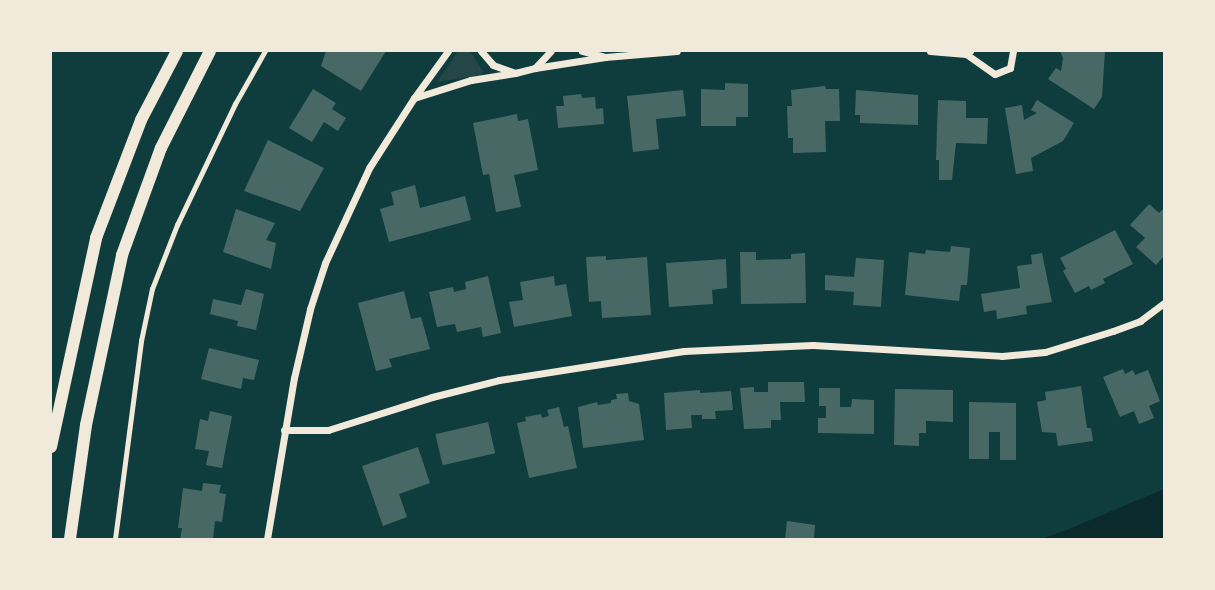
<!DOCTYPE html>
<html>
<head>
<meta charset="utf-8">
<style>
	body { margin:0 }
	#map { position:relative; width:1215px; height:590px; overflow:hidden; background:#0f3d3e; font-family:"Exo 2",sans-serif }
	div>[style] { position:absolute }
	.green>* { inset:0; background:#244646 }
	.water>* { inset:0; background:#0a2a2b }
	.building>* { inset:0; background:#486865; transform-origin:0 0 }
	.path>* { height:4.5px; margin:-2.25px; padding:0 2.25px; transform-origin:2.25px; border-radius:2.25px; background:#f1e9da }
	.minor>* { height:7px; margin:-3.5px; padding:0 3.5px; transform-origin:3.5px; border-radius:3.5px; background:#f1e9da }
	.tertiary>* { height:12px; margin:-6px; padding:0 6px; transform-origin:6px; border-radius:6px; background:#f1e9da }
	span { translate:-50% -50%; white-space:nowrap; text-align:center; line-height:1.15; -webkit-text-stroke:7px #f1e9da; paint-order:stroke }
	.frame { position:absolute; inset:0; border:52px solid #f1e9da; pointer-events:none }
</style>
</head>
<body>
<div id="map">
	<div class="green">
		<div style="clip-path:polygon(458px 51px,470px 51px,483px 71px,482px 75px,437px 82px)"></div>
	</div>
	<div class="water">
		<div style="clip-path:polygon(1164px 489px,1164px 539px,1041px 539px,1069px 529px)"></div>
	</div>
	<div class="building">
		<div style="clip-path:polygon(326px 51px,386px 51px,361px 91px,321px 66px)"></div>
		<div style="clip-path:polygon(1060px 51px,1105px 51px,1102px 97px,1094px 109px,1048px 79px,1056px 68px,1061px 71px,1063px 58px)"></div>
		<div style="clip-path:polygon(725px 83px,748px 84px,748px 117px,736px 117px,736px 126px,701px 126px,701px 89px,725px 90px)"></div>
		<div style="clip-path:polygon(825px 86px,826px 89px,839px 89px,840px 121px,825px 121px,826px 152px,793px 153px,793px 138px,788px 138px,787px 106px,792px 106px,791px 90px)"></div>
		<div style="clip-path:polygon(313px 89px,336px 103px,332px 109px,346px 118px,338px 131px,324px 122px,312px 142px,289px 128px)"></div>
		<div style="clip-path:polygon(683px 90px,686px 116px,656px 119px,659px 149px,633px 152px,627px 96px)"></div>
		<div style="clip-path:polygon(856px 90px,918px 95px,918px 125px,860px 123px,860px 115px,855px 115px)"></div>
		<div style="clip-path:polygon(581px 94px,582px 98px,595px 97px,596px 109px,603px 108px,604px 124px,558px 128px,556px 106px,564px 106px,563px 96px)"></div>
		<div style="clip-path:polygon(938px 100px,966px 101px,966px 118px,988px 118px,987px 144px,956px 143px,952px 180px,939px 180px,939px 160px,936px 160px)"></div>
		<div style="clip-path:polygon(1037px 100px,1074px 123px,1063px 141px,1031px 158px,1033px 171px,1016px 174px,1005px 108px,1022px 105px,1024px 120px,1037px 113px,1031px 110px)"></div>
		<div style="clip-path:polygon(517px 114px,518px 121px,528px 119px,538px 170px,514px 175px,521px 207px,496px 212px,489px 174px,483px 175px,473px 123px)"></div>
		<div style="clip-path:polygon(268px 140px,324px 168px,300px 211px,244px 191px)"></div>
		<div style="clip-path:polygon(415px 185px,420px 208px,465px 196px,471px 220px,389px 242px,380px 209px,394px 205px,391px 192px)"></div>
		<div style="clip-path:polygon(1149px 204px,1159px 213px,1164px 208px,1164px 256px,1156px 265px,1136px 247px,1145px 238px,1130px 225px)"></div>
		<div style="clip-path:polygon(236px 209px,275px 223px,266px 240px,276px 243px,271px 269px,223px 252px)"></div>
		<div style="clip-path:polygon(1115px 230px,1133px 264px,1103px 279px,1105px 283px,1091px 290px,1089px 286px,1075px 293px,1063px 271px,1066px 269px,1060px 258px)"></div>
		<div style="clip-path:polygon(951px 246px,970px 248px,967px 285px,961px 285px,959px 301px,905px 295px,909px 252px,925px 254px,926px 250px,950px 252px)"></div>
		<div style="clip-path:polygon(740px 252px,756px 252px,756px 260px,791px 259px,791px 254px,805px 253px,806px 303px,741px 304px)"></div>
		<div style="clip-path:polygon(1042px 253px,1052px 302px,1026px 306px,1027px 314px,997px 319px,996px 310px,984px 312px,981px 294px,1020px 288px,1017px 266px,1032px 264px,1031px 255px)"></div>
		<div style="clip-path:polygon(606px 256px,606px 260px,647px 257px,651px 315px,602px 318px,601px 301px,589px 302px,586px 257px)"></div>
		<div style="clip-path:polygon(856px 258px,884px 260px,881px 307px,853px 305px,854px 292px,825px 290px,825px 275px,854px 277px)"></div>
		<div style="clip-path:polygon(726px 259px,727px 288px,712px 290px,713px 304px,669px 307px,666px 263px)"></div>
		<div style="clip-path:polygon(488px 276px,501px 333px,483px 337px,481px 327px,457px 332px,455px 324px,437px 327px,429px 292px,453px 287px,454px 292px,466px 289px,465px 282px)"></div>
		<div style="clip-path:polygon(554px 276px,555px 286px,566px 284px,572px 316px,514px 327px,509px 302px,523px 300px,520px 282px)"></div>
		<div style="clip-path:polygon(246px 289px,264px 294px,256px 330px,237px 326px,238px 321px,210px 314px,213px 299px,241px 305px)"></div>
		<div style="clip-path:polygon(404px 291px,411px 319px,421px 317px,430px 349px,389px 359px,392px 367px,376px 371px,358px 303px)"></div>
		<div style="clip-path:polygon(209px 348px,259px 360px,254px 380px,243px 378px,241px 389px,201px 379px)"></div>
		<div style="clip-path:polygon(1123px 369px,1125px 374px,1133px 370px,1135px 375px,1148px 370px,1160px 401px,1149px 406px,1154px 418px,1139px 424px,1134px 411px,1120px 417px,1103px 377px)"></div>
		<div style="clip-path:polygon(768px 382px,804px 382px,805px 402px,780px 402px,781px 420px,771px 420px,771px 428px,744px 429px,740px 388px,754px 387px,754px 392px,768px 392px)"></div>
		<div style="clip-path:polygon(1081px 386px,1087px 428px,1091px 428px,1093px 441px,1058px 446px,1056px 433px,1042px 432px,1037px 402px,1046px 400px,1045px 392px)"></div>
		<div style="clip-path:polygon(819px 388px,840px 388px,840px 407px,851px 407px,852px 399px,874px 400px,874px 434px,818px 433px,818px 418px,826px 418px,826px 406px,819px 406px)"></div>
		<div style="clip-path:polygon(895px 389px,953px 390px,953px 422px,926px 421px,926px 433px,919px 433px,919px 446px,894px 445px)"></div>
		<div style="clip-path:polygon(700px 390px,700px 393px,731px 391px,733px 410px,715px 411px,716px 419px,702px 419px,702px 415px,691px 415px,692px 428px,666px 430px,664px 393px)"></div>
		<div style="clip-path:polygon(628px 393px,629px 401px,639px 404px,644px 440px,583px 448px,578px 407px,597px 402px,598px 405px,611px 403px,611px 400px,617px 399px,616px 394px)"></div>
		<div style="clip-path:polygon(969px 402px,1016px 403px,1016px 460px,1000px 460px,1000px 432px,989px 432px,989px 459px,969px 459px)"></div>
		<div style="clip-path:polygon(559px 407px,564px 427px,568px 426px,577px 468px,529px 478px,517px 423px,526px 421px,525px 417px,541px 414px,542px 418px,549px 416px,547px 410px)"></div>
		<div style="clip-path:polygon(210px 411px,232px 416px,222px 468px,206px 465px,209px 451px,195px 449px,200px 419px,208px 421px)"></div>
		<div style="left:488px;top:422px;width:32px;height:54px;rotate:77deg"></div>
		<div style="clip-path:polygon(418px 447px,430px 483px,399px 494px,407px 517px,383px 526px,362px 466px)"></div>
		<div style="clip-path:polygon(203px 483px,221px 485px,219px 493px,226px 494px,222px 522px,215px 521px,213px 539px,180px 539px,182px 528px,178px 528px,183px 488px,202px 491px)"></div>
		<div style="clip-path:polygon(787px 521px,815px 525px,814px 539px,785px 539px)"></div>
	</div>
	<div class="path">
		<div style="left:115px;top:539px;width:200px;rotate:-82.5deg"></div>
		<div style="left:141px;top:341px;width:53px;rotate:-78.1deg"></div>
		<div style="left:152px;top:289px;width:69px;rotate:-68.7deg"></div>
		<div style="left:177px;top:225px;width:134px;rotate:-64.4deg"></div>
		<div style="left:235px;top:104px;width:61px;rotate:-60.5deg"></div>
	</div>
	<div class="minor">
		<div style="left:448px;top:51px;width:58px;rotate:125.9deg"></div>
		<div style="left:414px;top:98px;width:60px;rotate:-17.5deg"></div>
		<div style="left:471px;top:80px;width:45px;rotate:-9deg"></div>
		<div style="left:481px;top:51px;width:18px;rotate:49deg"></div>
		<div style="left:493px;top:65px;width:23px;rotate:20deg"></div>
		<div style="left:515px;top:73px;width:21px;rotate:-14deg"></div>
		<div style="left:535px;top:68px;width:23px;rotate:-47deg"></div>
		<div style="left:930px;top:51px;width:36px;rotate:5deg"></div>
		<div style="left:970px;top:51px;width:5px;rotate:143deg"></div>
		<div style="left:966px;top:54px;width:35px;rotate:35deg"></div>
		<div style="left:995px;top:74px;width:16px;rotate:-22deg"></div>
		<div style="left:1010px;top:68px;width:17px;rotate:-80deg"></div>
		<div style="left:605px;top:57px;width:72px;rotate:-4.8deg"></div>
		<div style="left:535px;top:68px;width:71px;rotate:-8.9deg"></div>
		<div style="left:605px;top:57px;width:24px;rotate:-165deg"></div>
		<div style="left:284px;top:430px;width:44px"></div>
		<div style="left:328px;top:430px;width:109px;rotate:-17.6deg"></div>
		<div style="left:432px;top:397px;width:69px;rotate:-14.2deg"></div>
		<div style="left:499px;top:380px;width:187px;rotate:-8.9deg"></div>
		<div style="left:684px;top:351px;width:129px;rotate:-2.7deg"></div>
		<div style="left:813px;top:345px;width:189px;rotate:3.3deg"></div>
		<div style="left:1002px;top:356px;width:43px;rotate:-5.3deg"></div>
		<div style="left:1045px;top:352px;width:71px;rotate:-17.2deg"></div>
		<div style="left:1113px;top:331px;width:29px;rotate:-20deg"></div>
		<div style="left:1140px;top:321px;width:30px;rotate:-37deg"></div>
		<div style="left:267px;top:539px;width:163px;rotate:-80.5deg"></div>
		<div style="left:294px;top:378px;width:71px;rotate:-76.9deg"></div>
		<div style="left:310px;top:309px;width:48px;rotate:-71.9deg"></div>
		<div style="left:325px;top:263px;width:105px;rotate:-65.1deg"></div>
		<div style="left:369px;top:168px;width:83px;rotate:-57.3deg"></div>
	</div>
	<div class="tertiary">
		<div style="left:51px;top:447px;width:214px;rotate:-77.8deg"></div>
		<div style="left:96px;top:238px;width:126px;rotate:-69.1deg"></div>
		<div style="left:141px;top:120px;width:78px;rotate:-62.4deg"></div>
		<div style="left:70px;top:539px;width:115px;rotate:-82deg"></div>
		<div style="left:86px;top:425px;width:174px;rotate:-78deg"></div>
		<div style="left:122px;top:255px;width:114px;rotate:-70deg"></div>
		<div style="left:161px;top:148px;width:109px;rotate:-63.2deg"></div>
	</div>
	<div class="frame"></div>
</div>
</body>
</html>
